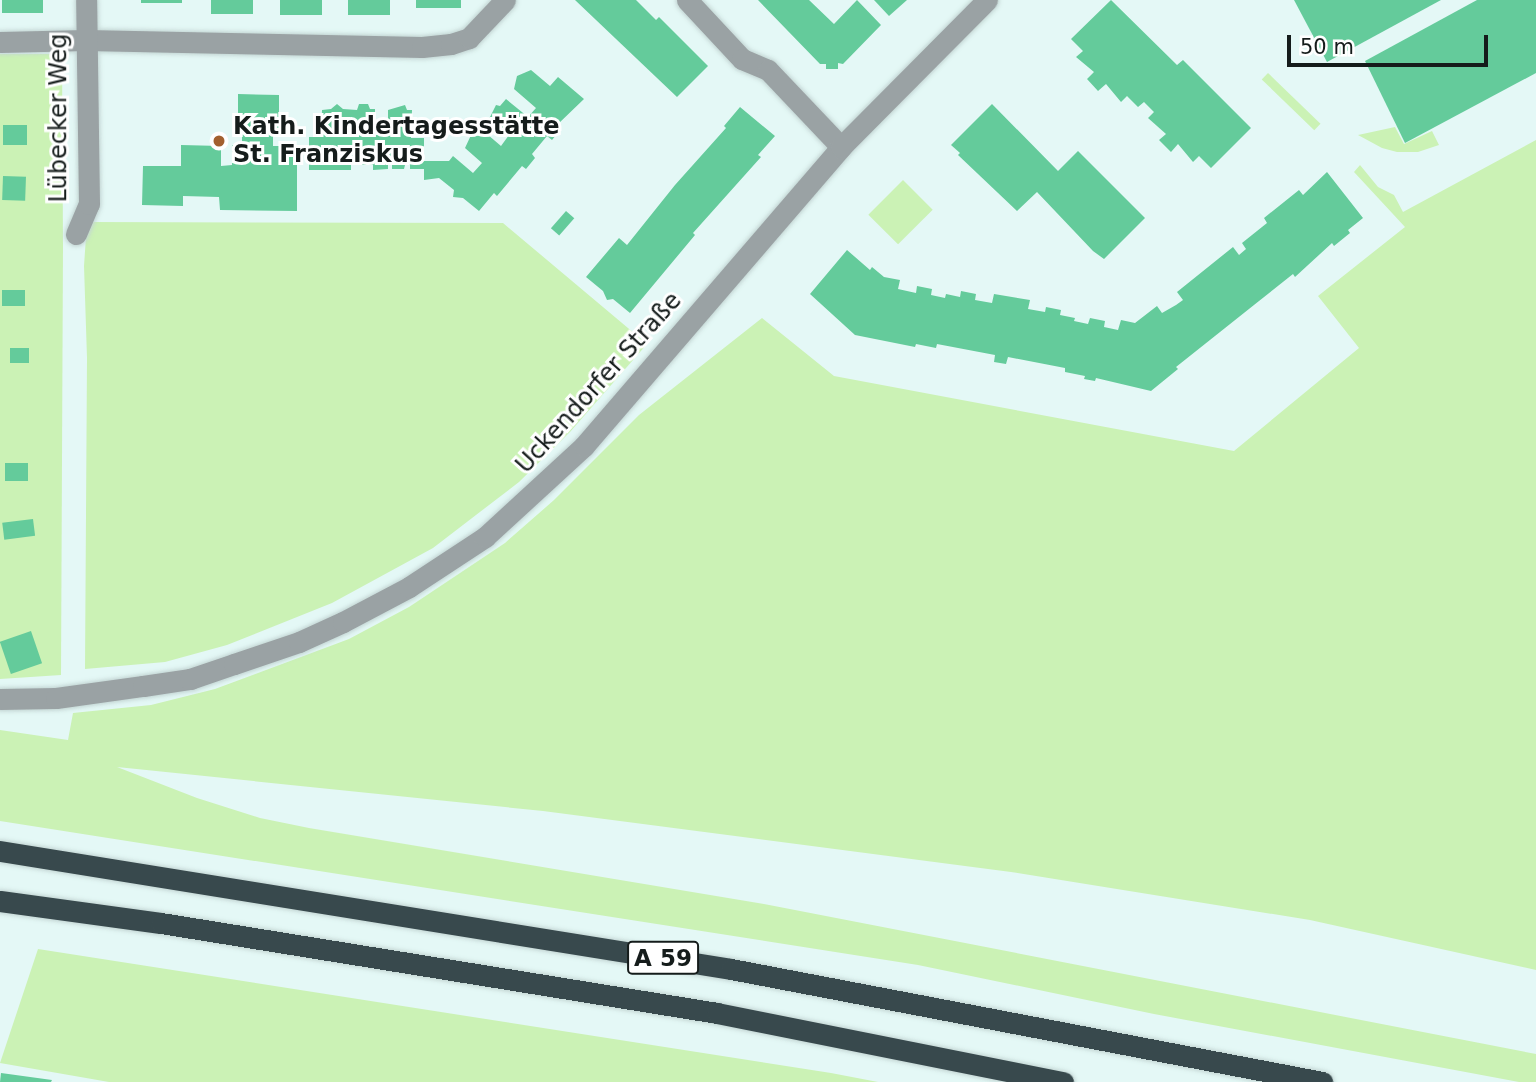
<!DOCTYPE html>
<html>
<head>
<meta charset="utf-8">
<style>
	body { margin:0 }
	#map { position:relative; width:1536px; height:1082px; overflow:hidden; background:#e4f8f6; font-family:"DejaVu Sans",sans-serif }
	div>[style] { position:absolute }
	.green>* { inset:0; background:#cbf2b5; transform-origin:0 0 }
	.building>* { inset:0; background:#64cb9b; transform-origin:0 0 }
	.roads { filter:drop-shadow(0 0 2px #c3d5d3) drop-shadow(0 0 2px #c3d5d3) }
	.minor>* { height:21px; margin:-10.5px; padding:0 10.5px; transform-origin:10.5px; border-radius:10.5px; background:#9aa2a4 }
	.highway>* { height:21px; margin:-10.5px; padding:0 10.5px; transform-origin:10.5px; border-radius:10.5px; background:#38494d }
	.dots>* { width:19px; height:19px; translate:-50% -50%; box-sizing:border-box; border:4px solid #fff; border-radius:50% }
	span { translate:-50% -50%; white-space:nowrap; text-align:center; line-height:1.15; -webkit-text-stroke:6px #fff; paint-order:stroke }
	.shield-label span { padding:2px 5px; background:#fff; border:2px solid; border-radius:5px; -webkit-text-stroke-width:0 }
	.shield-label { font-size:23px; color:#151c1b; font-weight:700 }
	.street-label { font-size:24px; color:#151c1b }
	.poi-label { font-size:24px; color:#151c1b; font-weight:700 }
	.left { translate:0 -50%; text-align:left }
	.scale { position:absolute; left:1287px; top:35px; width:201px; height:32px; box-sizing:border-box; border:4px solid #151c1b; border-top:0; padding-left:9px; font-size:21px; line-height:24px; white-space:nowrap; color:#151c1b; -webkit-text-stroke:5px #fff; paint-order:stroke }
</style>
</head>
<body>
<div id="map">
	<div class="green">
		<div style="clip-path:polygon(0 54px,62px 54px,63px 248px,61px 675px,0 679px)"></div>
		<div style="left:1268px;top:73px;width:73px;height:9px;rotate:44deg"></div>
		<div style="clip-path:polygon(1395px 127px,1404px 144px,1432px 131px,1439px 145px,1418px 152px,1397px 152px,1382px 148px,1358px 135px)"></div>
		<div style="clip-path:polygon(1536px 140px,1536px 970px,1310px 920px,1011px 872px,543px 811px,117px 767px,197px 798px,260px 818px,309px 828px,764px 904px,1536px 1054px,1536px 1082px,1519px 1082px,1154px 1014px,918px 965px,0 821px,0 730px,68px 740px,73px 713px,151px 705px,215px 689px,349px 639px,409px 607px,505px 543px,554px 500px,639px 415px,762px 318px,834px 376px,1234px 451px,1359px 348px,1318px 296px,1405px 227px,1354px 172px,1360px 165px,1378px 187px,1394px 195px,1403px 212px)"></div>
		<div style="left:903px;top:180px;width:42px;height:49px;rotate:45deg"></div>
		<div style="clip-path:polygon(87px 222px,503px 223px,647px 344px,570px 432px,519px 482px,433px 548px,332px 603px,227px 645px,165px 662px,85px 669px,87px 358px,84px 266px)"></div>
		<div style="clip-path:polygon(38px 949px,831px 1073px,878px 1082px,109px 1082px,0 1063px)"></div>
	</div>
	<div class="building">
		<div style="left:2px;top:0;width:41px;height:13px"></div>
		<div style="left:141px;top:0;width:41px;height:3px"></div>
		<div style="left:211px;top:0;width:42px;height:14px"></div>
		<div style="left:280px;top:0;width:42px;height:15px"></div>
		<div style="left:348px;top:0;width:42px;height:15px"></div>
		<div style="left:416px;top:0;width:45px;height:8px"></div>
		<div style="clip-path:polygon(575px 0,636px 0,656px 20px,659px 17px,708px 66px,677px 97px)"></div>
		<div style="clip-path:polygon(758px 0,809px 0,834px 24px,857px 0,881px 25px,843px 64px,838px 63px,838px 69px,826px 69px,826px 64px,820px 64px)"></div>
		<div style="clip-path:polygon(874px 0,907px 0,889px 16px)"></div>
		<div style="clip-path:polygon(1111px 0,1177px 65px,1183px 60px,1251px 128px,1211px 168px,1199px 156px,1193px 162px,1178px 144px,1171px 152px,1159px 140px,1166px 134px,1148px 118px,1154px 112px,1144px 102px,1138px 107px,1127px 96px,1121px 102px,1106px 84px,1098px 91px,1087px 79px,1094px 72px,1076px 57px,1083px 51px,1071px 39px)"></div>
		<div style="clip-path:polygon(1294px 0,1441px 0,1327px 62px)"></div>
		<div style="clip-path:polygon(1477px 0,1536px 0,1536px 73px,1405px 143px,1365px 61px)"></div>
		<div style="clip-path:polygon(531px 70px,550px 86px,558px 77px,584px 99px,557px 125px,561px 129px,552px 140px,547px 136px,532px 154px,535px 158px,526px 169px,522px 166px,497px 196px,494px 193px,479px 211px,463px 198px,453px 197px,454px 190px,439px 178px,424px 180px,424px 169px,410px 169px,410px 165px,405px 165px,404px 169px,392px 169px,392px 165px,388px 165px,388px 169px,373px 170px,373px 165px,351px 165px,351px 170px,309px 170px,309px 137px,321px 137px,322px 110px,331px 109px,337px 104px,343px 109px,357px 110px,359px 104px,368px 104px,370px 109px,375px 109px,375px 135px,388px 135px,388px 110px,405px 105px,407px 110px,412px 110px,411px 138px,424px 138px,424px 161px,449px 161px,453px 156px,473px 173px,482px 163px,465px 148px,472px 133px,481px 129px,501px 146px,509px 135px,489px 119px,496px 105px,500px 106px,506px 99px,528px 117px,536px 108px,514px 89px,517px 76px)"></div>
		<div style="clip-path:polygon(238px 94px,279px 95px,279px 135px,273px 135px,273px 146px,297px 146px,297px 211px,220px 210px,219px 197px,183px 196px,183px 206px,142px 205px,143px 166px,181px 166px,181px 145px,221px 146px,221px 166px,232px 165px,232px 145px,242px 145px,242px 135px,238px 134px)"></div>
		<div style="clip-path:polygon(992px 104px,1058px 171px,1078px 151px,1145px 218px,1104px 259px,1093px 251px,1037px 192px,1017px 211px,958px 155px,960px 153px,951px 145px)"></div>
		<div style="clip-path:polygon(740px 107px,775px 136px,758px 155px,761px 157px,693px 233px,695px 235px,630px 313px,613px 299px,607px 300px,603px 291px,586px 277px,619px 238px,627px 245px,675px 185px,726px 128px,724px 126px)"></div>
		<div style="left:3px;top:125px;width:24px;height:20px"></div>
		<div style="clip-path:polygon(1327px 172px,1363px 218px,1348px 230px,1350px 233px,1334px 246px,1332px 243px,1295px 277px,1293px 274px,1259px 301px,1176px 367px,1178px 369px,1151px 391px,1096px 378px,1095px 381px,1084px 379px,1085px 376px,1065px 372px,1065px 368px,1008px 357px,1006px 364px,994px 362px,995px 355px,937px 344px,936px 348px,916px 344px,915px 347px,855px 335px,810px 294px,847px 250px,870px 270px,872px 267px,884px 277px,900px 280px,898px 289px,916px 293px,917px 286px,932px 289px,931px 295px,945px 298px,946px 294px,960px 297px,961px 291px,976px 294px,975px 300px,992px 303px,994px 294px,1030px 300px,1028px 309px,1045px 312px,1046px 307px,1061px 310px,1060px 315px,1075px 318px,1074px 321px,1088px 324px,1090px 318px,1105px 321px,1104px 327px,1118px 330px,1121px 320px,1135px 323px,1157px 306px,1162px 313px,1176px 305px,1183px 300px,1177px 292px,1233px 247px,1239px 255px,1246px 249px,1242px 243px,1267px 223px,1264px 218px,1299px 190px,1303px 195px)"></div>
		<div style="left:3px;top:176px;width:23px;height:24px;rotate:2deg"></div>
		<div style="left:566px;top:211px;width:11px;height:23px;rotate:41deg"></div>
		<div style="left:2px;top:290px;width:23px;height:16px"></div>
		<div style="left:10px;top:348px;width:19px;height:15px"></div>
		<div style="left:28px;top:463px;width:18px;height:23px;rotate:90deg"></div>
		<div style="left:33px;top:519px;width:17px;height:31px;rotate:83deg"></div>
		<div style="left:31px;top:631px;width:34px;height:33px;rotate:71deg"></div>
		<div style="clip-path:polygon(1px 1073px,52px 1080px,51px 1082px,0 1082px)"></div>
	</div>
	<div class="roads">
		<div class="minor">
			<div style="left:687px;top:0;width:81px;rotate:47deg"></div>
			<div style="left:742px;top:59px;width:28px;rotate:23deg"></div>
			<div style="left:768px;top:70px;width:106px;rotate:46.5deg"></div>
			<div style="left:0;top:42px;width:86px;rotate:-1.3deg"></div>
			<div style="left:86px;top:40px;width:336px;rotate:1.2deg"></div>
			<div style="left:422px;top:47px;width:29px;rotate:-6deg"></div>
			<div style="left:451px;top:44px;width:19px;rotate:-18deg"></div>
			<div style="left:469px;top:38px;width:52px;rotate:-46.5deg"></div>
			<div style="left:76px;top:234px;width:33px;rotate:-67deg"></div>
			<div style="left:89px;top:204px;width:204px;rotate:-90.8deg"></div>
			<div style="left:0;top:699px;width:56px;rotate:-1deg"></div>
			<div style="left:56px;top:698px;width:88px;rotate:-7.9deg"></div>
			<div style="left:143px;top:686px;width:48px;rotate:-8.5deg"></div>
			<div style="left:190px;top:679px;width:46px;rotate:-18.8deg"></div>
			<div style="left:234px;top:664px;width:69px;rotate:-18.7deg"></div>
			<div style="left:299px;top:642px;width:48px;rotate:-24.4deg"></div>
			<div style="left:343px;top:622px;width:75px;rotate:-27.9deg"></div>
			<div style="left:409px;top:587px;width:91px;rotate:-33.3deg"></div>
			<div style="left:485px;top:537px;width:134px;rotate:-42.6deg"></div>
			<div style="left:584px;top:446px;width:394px;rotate:-49.3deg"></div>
			<div style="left:841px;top:147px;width:207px;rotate:-45.2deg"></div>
		</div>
		<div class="highway">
			<div style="left:0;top:851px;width:740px;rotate:9.17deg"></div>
			<div style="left:731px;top:969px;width:602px;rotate:10.82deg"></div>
			<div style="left:0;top:901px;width:162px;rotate:7.8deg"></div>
			<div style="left:161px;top:923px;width:563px;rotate:9.19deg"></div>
			<div style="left:717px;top:1013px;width:353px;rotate:11.3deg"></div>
		</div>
	</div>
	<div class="dots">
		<div style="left:219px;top:141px;background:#a3602f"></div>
	</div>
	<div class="shield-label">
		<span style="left:663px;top:958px">A 59</span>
	</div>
	<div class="street-label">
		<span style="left:59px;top:118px;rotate:-90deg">Lübecker Weg</span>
		<span style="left:599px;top:383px;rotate:-48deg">Uckendorfer Straße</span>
	</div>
	<div class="poi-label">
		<span class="left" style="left:233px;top:141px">Kath. Kindertagesstätte<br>St. Franziskus</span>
	</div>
	<div class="scale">50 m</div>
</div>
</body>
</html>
